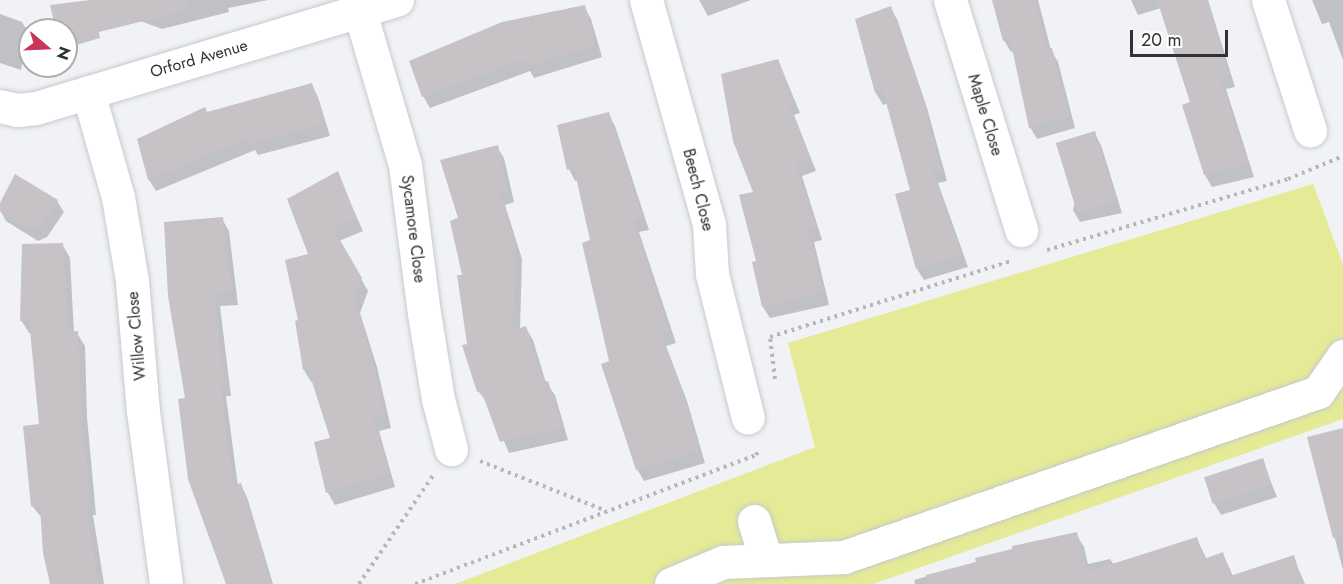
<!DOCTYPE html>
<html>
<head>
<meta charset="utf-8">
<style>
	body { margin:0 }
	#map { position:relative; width:1343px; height:584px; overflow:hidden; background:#f0f2f6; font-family:Jost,sans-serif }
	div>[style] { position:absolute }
	.green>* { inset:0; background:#e4ea95 }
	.shadow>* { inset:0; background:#0003 }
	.building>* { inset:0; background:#c6c2c6; transform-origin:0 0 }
	.path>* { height:4px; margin-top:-2px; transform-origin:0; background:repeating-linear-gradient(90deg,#b6b7bb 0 3px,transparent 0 7.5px) }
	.roads { filter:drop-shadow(0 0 2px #c7cace) drop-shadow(0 0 2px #c7cace) }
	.minor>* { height:33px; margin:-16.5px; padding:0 16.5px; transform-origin:16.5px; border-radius:16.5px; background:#fff }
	span { translate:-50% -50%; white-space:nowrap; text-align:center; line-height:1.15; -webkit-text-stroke:5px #fff; paint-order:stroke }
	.street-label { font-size:16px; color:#313234 }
	.north { position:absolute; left:18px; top:18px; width:60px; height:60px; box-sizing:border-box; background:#fff; border:2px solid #adadae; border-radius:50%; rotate:109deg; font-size:16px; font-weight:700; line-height:24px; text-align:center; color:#313234 }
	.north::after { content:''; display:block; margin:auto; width:21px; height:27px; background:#c7375b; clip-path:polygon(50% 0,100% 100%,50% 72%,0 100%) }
	.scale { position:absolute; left:1130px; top:30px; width:98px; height:27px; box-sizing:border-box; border:3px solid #313234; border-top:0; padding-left:8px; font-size:18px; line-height:21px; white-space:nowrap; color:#313234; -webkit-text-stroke:4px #fff; paint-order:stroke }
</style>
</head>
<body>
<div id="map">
	<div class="green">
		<div style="clip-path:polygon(1313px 184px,1343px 264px,1343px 419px,873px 584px,455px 584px,815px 447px,788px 343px)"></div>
	</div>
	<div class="shadow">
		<div style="clip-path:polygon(94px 0,268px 0,228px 8px,229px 12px,162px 29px,97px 5px)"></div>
		<div style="clip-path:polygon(699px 0,751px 0,708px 16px)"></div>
		<div style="clip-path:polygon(993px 0,1038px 0,1051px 50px,1058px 62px,1075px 128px,1037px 139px,1030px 127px,1014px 51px,1011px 52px,1004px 40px)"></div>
		<div style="clip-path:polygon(1131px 0,1208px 0,1235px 87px,1226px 89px,1254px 177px,1212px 187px,1205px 175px,1192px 103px,1161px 8px,1138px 15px)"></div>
		<div style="clip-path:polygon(1312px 0,1343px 0,1343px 60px,1329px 22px,1322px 24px)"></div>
		<div style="clip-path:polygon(584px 7px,591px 19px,602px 57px,534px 78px,530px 71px,430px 108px,423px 96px)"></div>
		<div style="clip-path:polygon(890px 8px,897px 19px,927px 108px,947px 181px,938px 183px,968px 267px,924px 280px,917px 269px,912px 191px,888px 103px,883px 105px,876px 93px,857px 20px)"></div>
		<div style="clip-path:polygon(0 14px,22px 22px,29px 34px,21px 70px,0 63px)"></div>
		<div style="clip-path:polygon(778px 60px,800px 113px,794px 115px,816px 171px,802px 176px,822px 240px,814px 242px,829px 305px,770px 318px,763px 307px,758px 262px,755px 193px)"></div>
		<div style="clip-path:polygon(312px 85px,318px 97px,330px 136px,258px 155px,255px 150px,156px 191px,149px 180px,138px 140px,207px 114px)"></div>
		<div style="clip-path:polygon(608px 114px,615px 126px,649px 230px,639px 232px,676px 343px,666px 346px,687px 401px,705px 463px,644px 481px,637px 469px,611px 362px,592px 241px,578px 180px,575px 181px,569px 169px)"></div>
		<div style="clip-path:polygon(1094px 133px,1101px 145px,1122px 213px,1080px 222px,1073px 210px)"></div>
		<div style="clip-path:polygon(497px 147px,504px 158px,514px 202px,505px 205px,522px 259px,520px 330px,526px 328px,533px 340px,546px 383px,555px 395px,568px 440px,509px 453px,487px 402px,478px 391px,469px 345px,460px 219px)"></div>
		<div style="clip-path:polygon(337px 173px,363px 231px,339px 241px,368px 291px,360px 313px,377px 367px,391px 428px,379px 431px,395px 487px,335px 505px,328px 493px,315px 443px,332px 440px,314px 381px,311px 382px,304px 370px,297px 322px,300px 321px,310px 255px)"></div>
		<div style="clip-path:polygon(57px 201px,64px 212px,47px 237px,38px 241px,6px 221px,0 210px,0 207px)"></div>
		<div style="clip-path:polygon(222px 219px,229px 231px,238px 305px,220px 306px,231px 396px,226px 396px,238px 486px,241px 485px,247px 497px,273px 584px,227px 584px,187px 399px)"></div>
		<div style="clip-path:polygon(62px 244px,70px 258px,74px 333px,77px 333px,85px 346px,87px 417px,96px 515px,93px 515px,104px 584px,51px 584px,43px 519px,32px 506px,25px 427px,40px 426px,32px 333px,29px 333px,21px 320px)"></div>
		<div style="clip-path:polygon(1343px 429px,1343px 570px,1309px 438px)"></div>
		<div style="clip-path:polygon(1262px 460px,1277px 497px,1221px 515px,1214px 503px)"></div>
		<div style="clip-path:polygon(1076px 534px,1084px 547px,1088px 564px,1110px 559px,1114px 565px,1197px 539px,1207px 560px,1223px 554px,1233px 576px,1293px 557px,1305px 584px,915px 584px,914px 580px)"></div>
	</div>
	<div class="building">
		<div style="clip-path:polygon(90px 0,187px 0,188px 10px,99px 32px,100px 38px,66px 48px,66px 30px,56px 30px,50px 5px)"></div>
		<div style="clip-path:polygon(992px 0,1035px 0,1048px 49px,1052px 48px,1069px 116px,1029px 128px,1010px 39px,1003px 41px)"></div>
		<div style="clip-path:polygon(1157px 0,1208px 0,1229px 75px,1220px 77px,1248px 165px,1204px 175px,1182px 105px,1190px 102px)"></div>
		<div style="clip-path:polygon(585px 5px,596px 45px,526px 67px,524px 59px,422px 97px,409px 61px,502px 22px)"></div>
		<div style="clip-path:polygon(891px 6px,921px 94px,941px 169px,932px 171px,962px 255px,916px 269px,895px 194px,910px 190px,883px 91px,875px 93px,855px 19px)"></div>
		<div style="clip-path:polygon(778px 59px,794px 101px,788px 102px,810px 158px,796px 164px,816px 228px,808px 230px,824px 293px,762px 307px,752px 262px,756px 261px,739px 195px,753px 192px,733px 141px,721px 74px)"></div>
		<div style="clip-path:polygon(312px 83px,324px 124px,250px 144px,248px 138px,148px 180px,137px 139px,205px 107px,207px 112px)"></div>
		<div style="clip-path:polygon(609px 112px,643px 218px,634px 220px,670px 331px,661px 334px,681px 387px,700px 451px,636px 470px,601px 364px,609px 361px,582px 243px,590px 240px,574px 168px,567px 170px,557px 125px)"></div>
		<div style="left:1095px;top:131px;width:73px;height:41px;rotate:73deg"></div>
		<div style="clip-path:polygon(498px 145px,508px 190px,500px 193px,516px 245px,513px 330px,526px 326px,544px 382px,548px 381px,563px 428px,500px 442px,481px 390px,477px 392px,462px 345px,467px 344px,457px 275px,462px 275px,450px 221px,458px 218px,440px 160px)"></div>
		<div style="clip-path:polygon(338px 171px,357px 219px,333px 228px,362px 278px,354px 300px,371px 353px,385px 416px,373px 419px,390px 474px,326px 493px,314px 442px,330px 438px,308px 369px,303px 370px,295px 321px,298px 320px,285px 260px,308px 254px,287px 199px)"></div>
		<div style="clip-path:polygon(15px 174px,58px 200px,41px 226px,30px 230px,0 211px,0 203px)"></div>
		<div style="clip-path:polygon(223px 217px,232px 293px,214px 294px,225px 384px,221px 384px,233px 486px,241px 483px,263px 553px,261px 554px,272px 584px,226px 584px,188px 479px,178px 399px,185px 398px,168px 296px,164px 222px)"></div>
		<div style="clip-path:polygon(63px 243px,68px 332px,78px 331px,81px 402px,90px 502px,87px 502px,98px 584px,50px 584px,43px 553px,40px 506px,31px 506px,23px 426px,39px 424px,29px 320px,20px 321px,22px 244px)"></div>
		<div style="clip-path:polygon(1343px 428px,1343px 537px,1333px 538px,1307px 437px)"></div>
		<div style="left:1263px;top:458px;width:28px;height:62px;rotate:72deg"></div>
		<div style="clip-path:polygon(1077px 532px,1087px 572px,1197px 537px,1204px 559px,1223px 552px,1230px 576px,1294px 555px,1303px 584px,927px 584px,926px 575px,976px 562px,975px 558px,1012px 549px,1012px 546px)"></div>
	</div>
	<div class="path">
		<div style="left:1047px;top:250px;width:251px;rotate:-16.4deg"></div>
		<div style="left:1288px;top:179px;width:60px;rotate:-22.7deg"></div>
		<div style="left:775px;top:379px;width:42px;rotate:-96.8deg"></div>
		<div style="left:770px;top:337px;width:253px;rotate:-17.5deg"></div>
		<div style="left:480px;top:461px;width:133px;rotate:21.6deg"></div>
		<div style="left:359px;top:584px;width:133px;rotate:-55.7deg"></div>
		<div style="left:415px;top:584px;width:365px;rotate:-20.7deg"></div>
		<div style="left:756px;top:455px;width:7px;rotate:-56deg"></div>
	</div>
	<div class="roads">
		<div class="minor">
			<div style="left:646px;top:0;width:233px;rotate:74.3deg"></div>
			<div style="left:709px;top:224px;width:50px;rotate:86.6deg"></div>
			<div style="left:712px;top:274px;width:148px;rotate:76deg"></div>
			<div style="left:950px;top:0;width:241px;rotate:72.8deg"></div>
			<div style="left:1268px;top:0;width:137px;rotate:72.1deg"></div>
			<div style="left:360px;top:12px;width:159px;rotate:73.6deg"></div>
			<div style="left:405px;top:165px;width:149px;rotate:82.7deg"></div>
			<div style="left:424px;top:313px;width:87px;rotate:80.8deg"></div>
			<div style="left:438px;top:399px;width:52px;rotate:75.4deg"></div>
			<div style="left:88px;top:92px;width:109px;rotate:74.1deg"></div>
			<div style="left:118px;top:197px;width:85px;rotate:80.5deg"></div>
			<div style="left:132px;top:281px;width:130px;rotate:85.2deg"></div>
			<div style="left:143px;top:411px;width:175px;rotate:82.4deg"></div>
			<div style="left:0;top:106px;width:18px;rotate:13deg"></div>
			<div style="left:18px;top:110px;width:18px;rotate:-6deg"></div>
			<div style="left:36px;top:108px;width:377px;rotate:-16.7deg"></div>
			<div style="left:754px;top:521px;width:41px;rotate:72.9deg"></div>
			<div style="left:671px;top:584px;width:56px;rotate:-22.9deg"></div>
			<div style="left:723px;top:562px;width:121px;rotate:-2.4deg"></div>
			<div style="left:844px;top:557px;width:502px;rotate:-19.19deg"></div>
			<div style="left:1318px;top:392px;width:44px;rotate:-55.2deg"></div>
		</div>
	</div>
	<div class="street-label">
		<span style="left:199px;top:59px;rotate:-16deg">Orford Avenue</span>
		<span style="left:985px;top:115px;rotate:73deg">Maple Close</span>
		<span style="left:698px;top:190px;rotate:76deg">Beech Close</span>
		<span style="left:413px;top:229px;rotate:83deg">Sycamore Close</span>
		<span style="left:137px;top:336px;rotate:-95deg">Willow Close</span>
	</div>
	<div class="north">N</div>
	<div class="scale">20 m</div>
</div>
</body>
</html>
